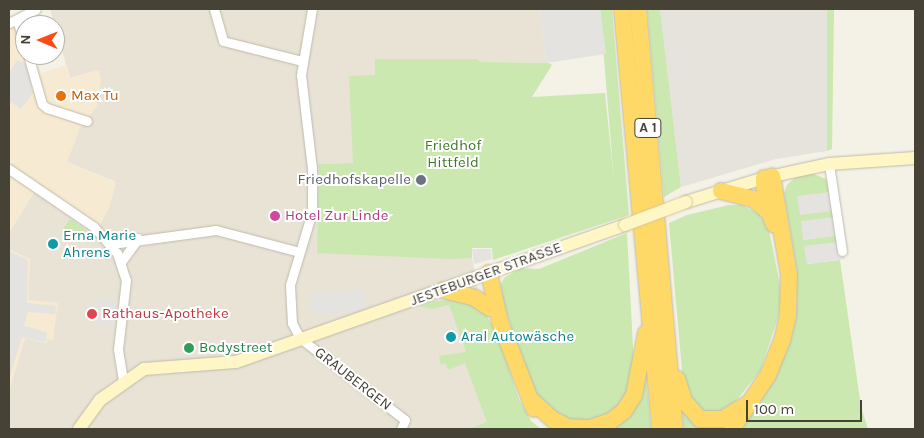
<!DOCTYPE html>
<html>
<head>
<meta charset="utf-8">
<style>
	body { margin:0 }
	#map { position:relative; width:924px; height:438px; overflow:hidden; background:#f4f1e7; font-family:Karla,sans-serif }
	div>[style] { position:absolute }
	.residential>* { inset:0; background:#e8e3d5 }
	.commercial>* { inset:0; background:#f6ead2 }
	.industrial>* { inset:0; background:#e6e2dc }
	.green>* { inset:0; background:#cae8b0; transform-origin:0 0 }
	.parking>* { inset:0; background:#e5e3df; transform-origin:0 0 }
	.roads { filter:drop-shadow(0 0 1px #bfbaaa) drop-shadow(0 0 1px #bfbaaa) }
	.minor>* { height:9px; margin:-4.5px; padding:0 4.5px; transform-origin:4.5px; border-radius:4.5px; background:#fff }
	.secondary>* { height:12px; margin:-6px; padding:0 6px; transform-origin:6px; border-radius:6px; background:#fff6c6 }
	.motorway>* { height:16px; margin:-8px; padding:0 8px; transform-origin:8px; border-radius:8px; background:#fed968 }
	.bridges { filter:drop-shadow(0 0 1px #d4c997) drop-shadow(0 0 1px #d4c997) }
	.secondary-bridge>* { height:12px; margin:-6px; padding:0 6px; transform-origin:6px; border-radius:6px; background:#fff6c6 }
	.dots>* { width:14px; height:14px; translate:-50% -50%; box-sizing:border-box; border:2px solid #fff; border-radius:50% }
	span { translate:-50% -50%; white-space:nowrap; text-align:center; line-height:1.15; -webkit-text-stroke:4px #fff; paint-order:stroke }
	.shield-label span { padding:1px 4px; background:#fff; border:1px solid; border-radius:4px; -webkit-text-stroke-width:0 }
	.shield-label { font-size:14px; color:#474236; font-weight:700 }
	.food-label { font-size:15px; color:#c56008 }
	.left { translate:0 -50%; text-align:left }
	.park-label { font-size:15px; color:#407929 }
	.worship-label { font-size:15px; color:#5b616d }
	.right { translate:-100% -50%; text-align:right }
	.hotel-label { font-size:15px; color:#b23c85 }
	.culture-label { font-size:15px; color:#0d838f }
	.street-label { font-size:15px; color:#474236 }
	.health-label { font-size:15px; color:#be3a42 }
	.leisure-label { font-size:15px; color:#27864d }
	.frame { position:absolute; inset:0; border:10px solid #474236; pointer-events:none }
	.north { position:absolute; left:15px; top:15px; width:50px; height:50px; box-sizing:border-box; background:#fff; border:1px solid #b5b3af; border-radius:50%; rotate:271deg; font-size:14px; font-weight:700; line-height:20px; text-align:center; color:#474236 }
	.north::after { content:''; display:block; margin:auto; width:18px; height:22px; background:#fb4c17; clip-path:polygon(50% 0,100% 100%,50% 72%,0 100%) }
	.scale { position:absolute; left:746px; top:400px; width:116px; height:22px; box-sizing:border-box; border:2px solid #474236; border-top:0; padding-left:6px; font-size:15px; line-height:18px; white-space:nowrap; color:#474236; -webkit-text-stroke:4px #fff; paint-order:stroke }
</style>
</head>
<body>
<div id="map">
	<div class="residential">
		<div style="clip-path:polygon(50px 9px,540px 9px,546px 63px,482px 62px,475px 59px,375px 59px,375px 75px,353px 163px,319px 164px,319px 211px,406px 256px,472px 258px,498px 393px,494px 429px,9px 429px,9px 391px,25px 338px,46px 343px,58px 303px,28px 301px,29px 259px,9px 249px,9px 233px,38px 186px,116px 182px,67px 162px,99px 70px,70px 78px)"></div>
	</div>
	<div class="commercial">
		<div style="clip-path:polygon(25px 22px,25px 55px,35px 55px,41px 73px,67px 65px,70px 78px,99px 70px,101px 81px,97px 106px,80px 128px,67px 162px,116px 183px,109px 208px,99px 227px,38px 186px,9px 233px,9px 28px)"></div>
		<div style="clip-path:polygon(9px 249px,30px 259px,28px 300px,58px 303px,53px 341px,47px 339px,46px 343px,25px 338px,9px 391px)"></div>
	</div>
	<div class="industrial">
		<div style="clip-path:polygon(660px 9px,827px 9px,827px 151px,776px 159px,681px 187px)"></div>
	</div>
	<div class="green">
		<div style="clip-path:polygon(600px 9px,612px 9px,629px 215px,493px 260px,492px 248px,472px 248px,472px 258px,450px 259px,317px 253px,319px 164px,353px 163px,349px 76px,375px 75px,375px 59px,476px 59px,482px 62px,549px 63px,552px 65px,532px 97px,605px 93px,614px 181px)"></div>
		<div style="clip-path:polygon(647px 9px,660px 9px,681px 187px,664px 197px)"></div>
		<div style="clip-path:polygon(827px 9px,834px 9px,832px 149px,827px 151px)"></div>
		<div style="clip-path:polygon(811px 173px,826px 179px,831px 192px,800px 214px,833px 210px,834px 217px,804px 240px,837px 235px,837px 242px,807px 264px,840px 260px,861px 407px,868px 429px,739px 429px,762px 399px,790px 342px,796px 318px,797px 269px,784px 194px,787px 185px,796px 177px)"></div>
		<div style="clip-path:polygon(729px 205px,742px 205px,760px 215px,769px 230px,781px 290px,779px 315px,760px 371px,735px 402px,715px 414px,704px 413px,684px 393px,669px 223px,687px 215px)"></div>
		<div style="left:70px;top:219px;width:21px;height:15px;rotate:35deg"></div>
		<div style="clip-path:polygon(627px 233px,634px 366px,628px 392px,614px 411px,583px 422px,572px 421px,543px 407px,533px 389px,502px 300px,501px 284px,504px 278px,521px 268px,539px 269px)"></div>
		<div style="clip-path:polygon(458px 299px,484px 310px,499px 339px,519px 399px,531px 421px,541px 429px,469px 429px,487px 422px,465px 363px,448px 370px,445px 363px,441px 365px,439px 356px,466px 352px,449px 305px,432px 309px,419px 306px,427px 302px)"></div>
		<div style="clip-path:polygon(645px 365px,651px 429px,597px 429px,611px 424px)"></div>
		<div style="clip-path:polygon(682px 410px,728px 421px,729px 429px,684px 429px)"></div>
	</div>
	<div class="parking">
		<div style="clip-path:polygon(540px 9px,600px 9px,606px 54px,546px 63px)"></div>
		<div style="clip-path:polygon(17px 60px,26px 64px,33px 93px,21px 109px,9px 101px,9px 73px)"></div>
		<div style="clip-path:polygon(837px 191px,845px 259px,807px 264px,804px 246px,837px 242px,836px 236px,803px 240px,801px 221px,834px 217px,833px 211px,800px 215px,797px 196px)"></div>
		<div style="clip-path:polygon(472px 249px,491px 249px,492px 259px,474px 264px)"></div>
		<div style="clip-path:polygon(9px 251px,28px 260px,27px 303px,56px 306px,55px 314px,28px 312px,24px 326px,47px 332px,45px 342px,22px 337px,9px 379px)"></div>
		<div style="left:364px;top:290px;width:21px;height:55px;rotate:87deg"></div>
		<div style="left:99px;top:298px;width:18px;height:27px;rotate:6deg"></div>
	</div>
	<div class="roads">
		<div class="minor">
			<div style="left:214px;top:9px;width:33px;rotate:74deg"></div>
			<div style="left:223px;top:41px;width:81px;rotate:14.2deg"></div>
			<div style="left:312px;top:9px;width:67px;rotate:99.5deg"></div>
			<div style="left:301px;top:75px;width:94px;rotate:83.3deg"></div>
			<div style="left:312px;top:168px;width:44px;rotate:90deg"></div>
			<div style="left:312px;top:212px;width:76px;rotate:106.8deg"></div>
			<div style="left:290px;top:285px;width:38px;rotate:87deg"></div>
			<div style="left:292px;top:323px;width:17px;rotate:62deg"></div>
			<div style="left:300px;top:338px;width:133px;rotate:38deg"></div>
			<div style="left:405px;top:420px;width:10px;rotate:114deg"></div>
			<div style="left:17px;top:20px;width:26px;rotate:72deg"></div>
			<div style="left:9px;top:23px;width:30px;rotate:-27deg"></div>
			<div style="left:28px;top:55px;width:51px;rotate:74.1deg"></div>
			<div style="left:42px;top:104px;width:6px;rotate:39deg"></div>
			<div style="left:47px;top:108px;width:42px;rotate:18deg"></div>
			<div style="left:829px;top:164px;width:88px;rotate:81.5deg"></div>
			<div style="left:9px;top:169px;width:103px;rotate:34.3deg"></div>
			<div style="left:94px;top:227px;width:35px;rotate:49deg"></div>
			<div style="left:117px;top:253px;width:28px;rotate:72deg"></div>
			<div style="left:126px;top:280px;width:69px;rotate:96.6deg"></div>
			<div style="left:118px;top:349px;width:32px;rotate:81deg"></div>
			<div style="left:112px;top:244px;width:105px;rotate:-7.7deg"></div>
			<div style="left:216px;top:230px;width:86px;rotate:14.8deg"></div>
			<div style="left:121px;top:262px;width:29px;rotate:-54deg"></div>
		</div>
		<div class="secondary">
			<div style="left:686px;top:202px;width:82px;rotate:-17.1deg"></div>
			<div style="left:764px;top:178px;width:66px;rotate:-12.2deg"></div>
			<div style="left:829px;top:164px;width:86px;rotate:-4deg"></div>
			<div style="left:79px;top:429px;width:36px;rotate:-54deg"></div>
			<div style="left:100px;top:400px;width:54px;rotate:-35.2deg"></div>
			<div style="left:144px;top:369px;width:92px;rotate:-4.4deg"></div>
			<div style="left:236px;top:362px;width:412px;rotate:-19.4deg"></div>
		</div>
		<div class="motorway">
			<div style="left:622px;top:9px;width:422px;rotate:84.8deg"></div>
			<div style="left:638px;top:9px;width:422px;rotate:85deg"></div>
			<div style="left:764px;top:178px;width:23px;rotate:88deg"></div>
			<div style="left:765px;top:201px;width:25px;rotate:69deg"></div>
			<div style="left:721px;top:191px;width:33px;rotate:14deg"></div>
			<div style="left:753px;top:199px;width:21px;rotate:39deg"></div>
			<div style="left:489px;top:273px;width:50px;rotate:77.3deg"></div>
			<div style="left:500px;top:322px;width:93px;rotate:68.7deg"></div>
			<div style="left:444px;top:290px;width:32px;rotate:14deg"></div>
			<div style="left:475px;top:298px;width:18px;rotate:34deg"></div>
			<div style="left:677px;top:379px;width:23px;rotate:72deg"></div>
			<div style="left:684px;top:401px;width:24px;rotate:48deg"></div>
			<div style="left:700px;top:419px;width:23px"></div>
			<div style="left:723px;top:419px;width:26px;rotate:-32deg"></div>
			<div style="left:530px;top:399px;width:30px;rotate:42deg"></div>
			<div style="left:552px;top:419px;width:18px;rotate:27deg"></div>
			<div style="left:568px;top:427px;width:22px;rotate:3deg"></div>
			<div style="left:590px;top:428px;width:22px;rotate:-18deg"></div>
			<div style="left:611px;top:421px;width:16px;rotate:-38deg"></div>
			<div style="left:624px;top:411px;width:19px;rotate:-58deg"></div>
			<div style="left:634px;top:395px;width:63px;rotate:-79deg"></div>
			<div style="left:732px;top:429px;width:65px;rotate:-56.3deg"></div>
			<div style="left:768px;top:375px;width:37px;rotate:-68deg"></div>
			<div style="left:782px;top:341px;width:27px;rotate:-77deg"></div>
			<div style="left:788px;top:315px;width:40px;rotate:-88.6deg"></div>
			<div style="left:789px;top:275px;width:100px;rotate:-99.7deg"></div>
		</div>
	</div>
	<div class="bridges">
		<div class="secondary-bridge">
			<div style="left:625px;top:225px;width:65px;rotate:-20.7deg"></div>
		</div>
	</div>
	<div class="dots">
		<div style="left:61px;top:96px;background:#e8710a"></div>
		<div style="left:421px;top:180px;background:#6b7280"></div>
		<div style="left:275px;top:216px;background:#d1479c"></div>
		<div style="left:53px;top:244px;background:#0f9aa8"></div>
		<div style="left:92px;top:314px;background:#e0444e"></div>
		<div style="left:451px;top:337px;background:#0f9aa8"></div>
		<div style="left:189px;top:348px;background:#2e9e5b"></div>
	</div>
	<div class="shield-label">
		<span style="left:648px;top:128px">A 1</span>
	</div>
	<div class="food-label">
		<span class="left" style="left:71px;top:96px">Max Tu</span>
	</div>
	<div class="park-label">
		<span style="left:453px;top:154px">Friedhof<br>Hittfeld</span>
	</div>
	<div class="worship-label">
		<span class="right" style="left:411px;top:180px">Friedhofskapelle</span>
	</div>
	<div class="hotel-label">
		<span class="left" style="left:285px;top:216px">Hotel Zur Linde</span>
	</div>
	<div class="culture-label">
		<span class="left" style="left:63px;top:244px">Erna Marie<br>Ahrens</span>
		<span class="left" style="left:461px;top:337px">Aral Autowäsche</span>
	</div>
	<div class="street-label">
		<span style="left:486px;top:274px;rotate:-20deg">JESTEBURGER STRASSE</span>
		<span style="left:353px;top:379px;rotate:38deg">GRAUBERGEN</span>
	</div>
	<div class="health-label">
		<span class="left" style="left:102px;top:314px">Rathaus-Apotheke</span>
	</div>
	<div class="leisure-label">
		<span class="left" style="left:199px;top:348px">Bodystreet</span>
	</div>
	<div class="frame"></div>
	<div class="north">N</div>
	<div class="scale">100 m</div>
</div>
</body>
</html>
